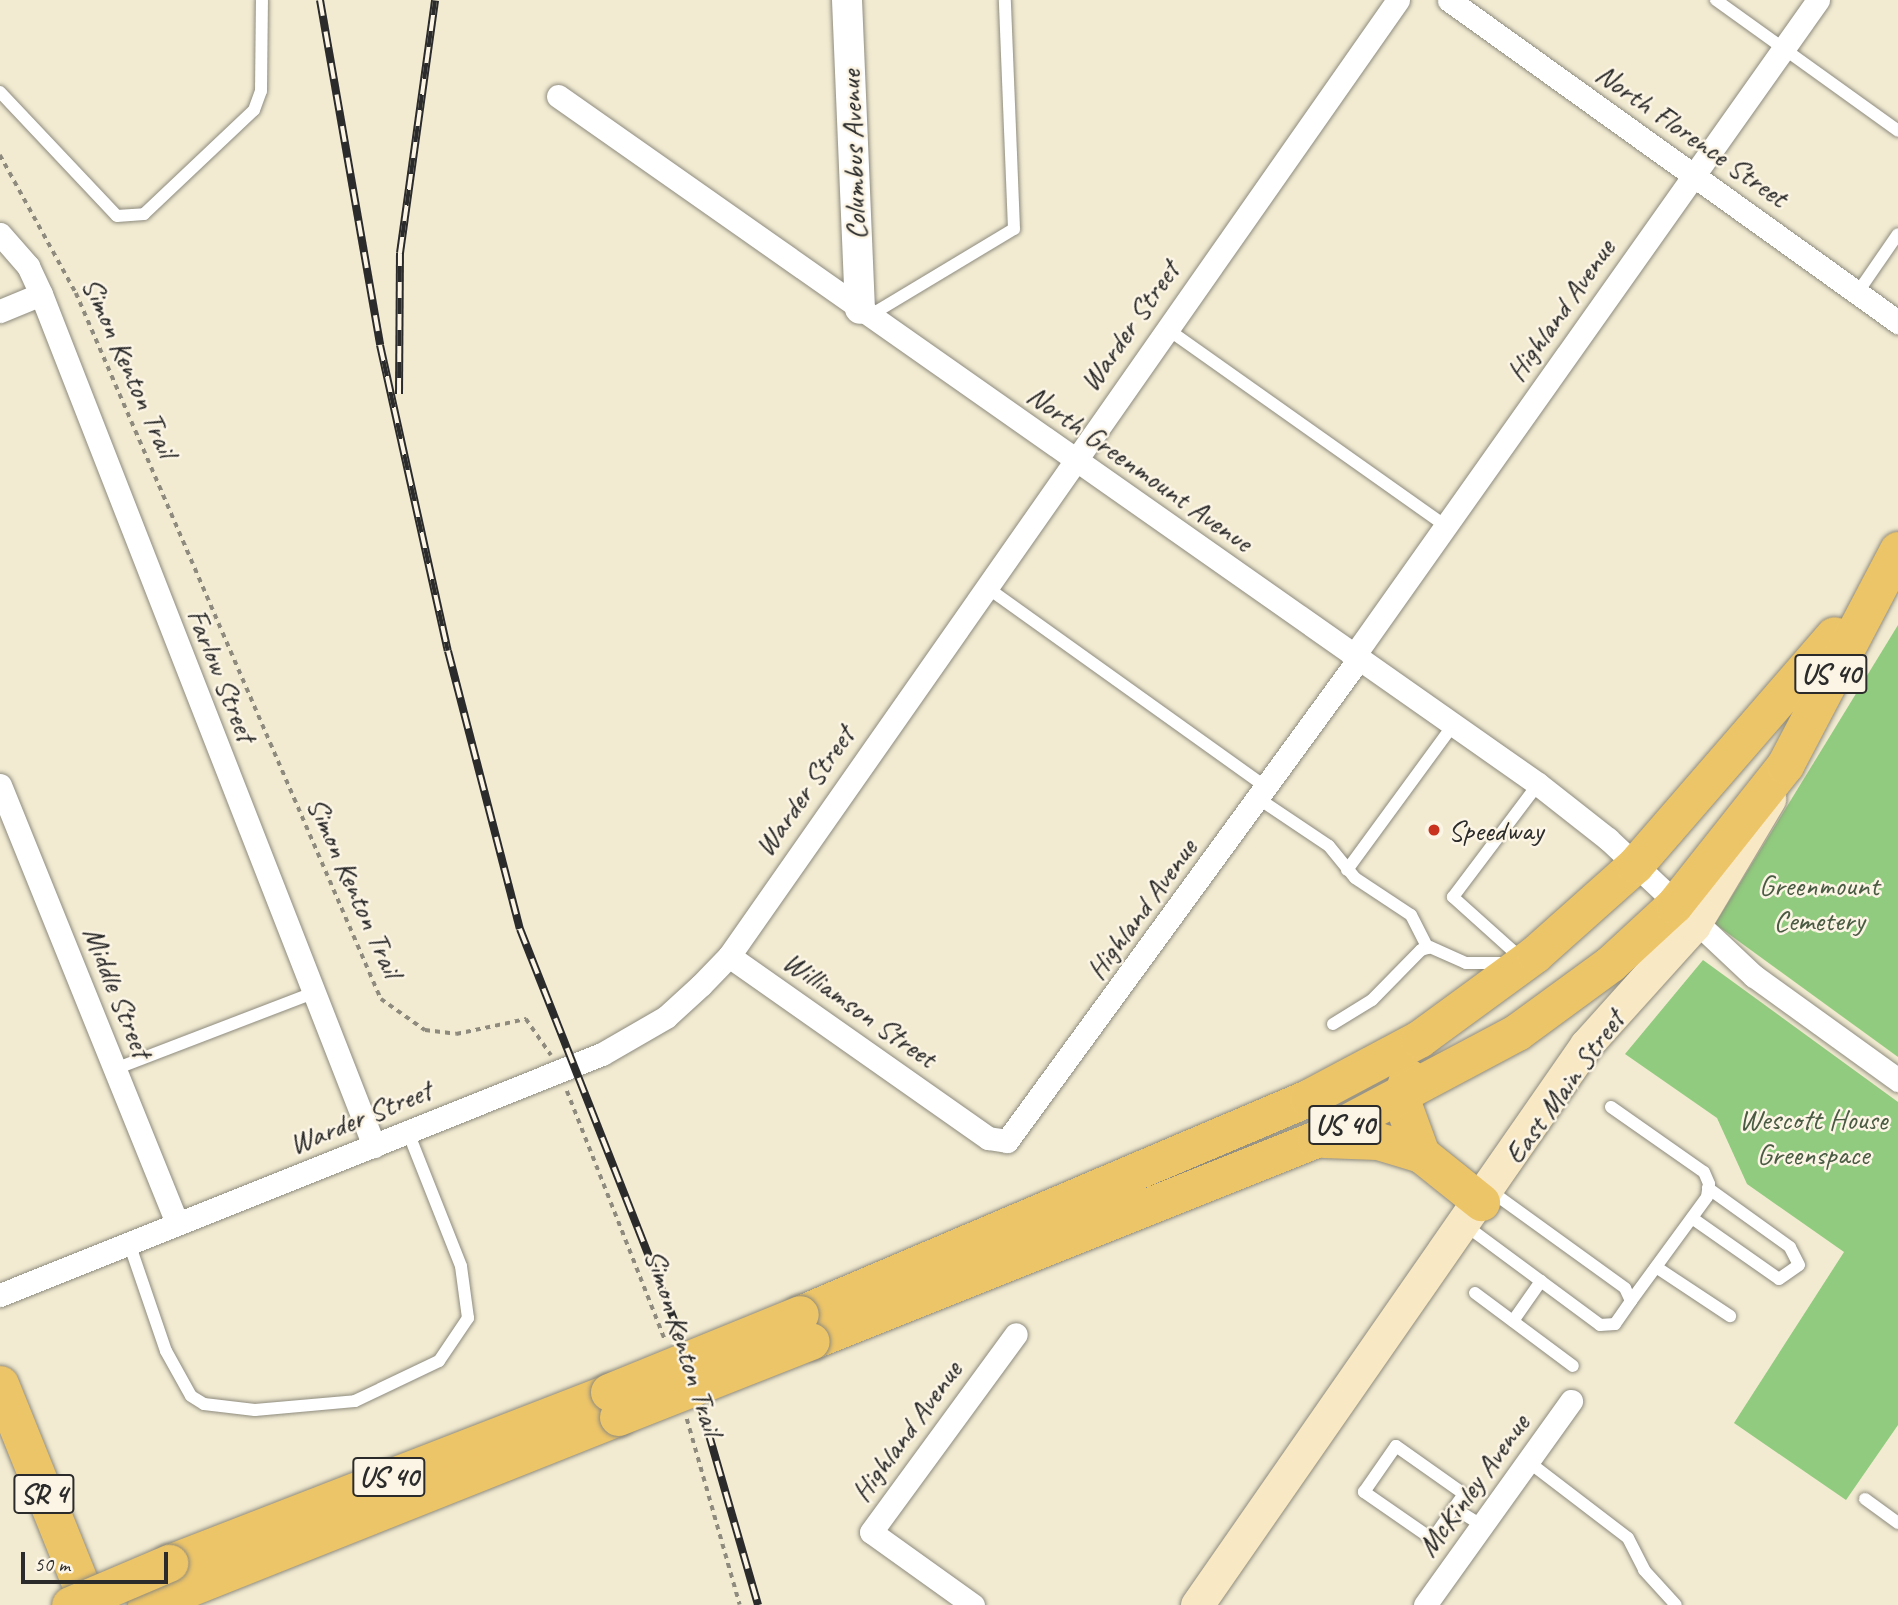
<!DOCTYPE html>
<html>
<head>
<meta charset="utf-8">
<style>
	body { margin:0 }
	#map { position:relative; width:1898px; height:1605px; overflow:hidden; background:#f2ebd2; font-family:Caveat,sans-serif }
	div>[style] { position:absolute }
	.green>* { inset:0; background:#91cb7f }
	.path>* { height:3.5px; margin-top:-1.75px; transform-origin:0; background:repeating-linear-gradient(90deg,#8e8b7e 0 5px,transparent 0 10px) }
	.roads { filter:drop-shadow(0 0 2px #8e8b7e) drop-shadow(0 0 2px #8e8b7e) }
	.service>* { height:12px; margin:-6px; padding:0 6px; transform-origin:6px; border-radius:6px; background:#fff }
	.minor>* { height:23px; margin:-11.5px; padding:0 11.5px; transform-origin:11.5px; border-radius:11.5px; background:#fff }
	.tertiary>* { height:30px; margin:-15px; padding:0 15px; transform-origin:15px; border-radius:15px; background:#fff }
	.secondary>* { height:33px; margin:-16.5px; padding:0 16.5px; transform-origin:16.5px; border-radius:16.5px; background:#f8e8c3 }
	.primary>* { height:37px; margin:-18.5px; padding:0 18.5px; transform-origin:18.5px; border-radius:18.5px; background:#edc569 }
	.rail>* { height:8px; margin-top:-4px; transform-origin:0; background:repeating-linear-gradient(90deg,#fcf5e5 0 16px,#2b2b2b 0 32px); box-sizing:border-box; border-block:2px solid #2b2b2b }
	.bridges { filter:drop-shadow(0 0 2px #8e8b7e) drop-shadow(0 0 2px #8e8b7e) }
	.primary-bridge>* { height:37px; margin:-18.5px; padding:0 18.5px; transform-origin:18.5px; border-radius:18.5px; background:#edc569 }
	.dots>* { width:19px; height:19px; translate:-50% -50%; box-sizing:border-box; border:4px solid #fcf5e5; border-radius:50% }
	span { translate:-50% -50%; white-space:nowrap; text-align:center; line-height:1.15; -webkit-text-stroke:5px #fcf5e5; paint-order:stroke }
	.shield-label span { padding:2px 5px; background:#fcf5e5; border:2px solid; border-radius:5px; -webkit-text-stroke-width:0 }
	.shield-label { font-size:28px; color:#2b2b2b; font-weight:700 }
	.street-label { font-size:30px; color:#2b2b2b }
	.poi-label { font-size:30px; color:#2b2b2b }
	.left { translate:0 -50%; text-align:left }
	.park-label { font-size:30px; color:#4a5b44 }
	.scale { position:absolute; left:21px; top:1552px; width:147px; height:32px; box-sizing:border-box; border:4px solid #2b2b2b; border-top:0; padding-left:9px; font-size:21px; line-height:24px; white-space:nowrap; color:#2b2b2b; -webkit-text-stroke:5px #fcf5e5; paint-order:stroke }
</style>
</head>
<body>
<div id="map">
	<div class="green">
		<div style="clip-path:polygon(1898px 625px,1898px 1057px,1715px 924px)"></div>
		<div style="clip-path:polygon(1703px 960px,1898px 1102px,1898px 1425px,1846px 1500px,1734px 1423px,1844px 1252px,1747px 1184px,1717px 1118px,1625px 1054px)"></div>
	</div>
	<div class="path">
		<div style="left:0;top:155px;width:158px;rotate:61.2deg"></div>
		<div style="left:76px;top:293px;width:769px;rotate:66.64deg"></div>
		<div style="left:381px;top:999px;width:54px;rotate:35.2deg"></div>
		<div style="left:425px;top:1030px;width:31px;rotate:7deg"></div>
		<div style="left:456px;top:1034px;width:72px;rotate:-12.1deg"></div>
		<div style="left:526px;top:1019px;width:44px;rotate:55.2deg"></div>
		<div style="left:567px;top:1091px;width:268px;rotate:68.5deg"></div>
		<div style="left:687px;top:1419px;width:193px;rotate:74.1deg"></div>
	</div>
	<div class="roads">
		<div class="service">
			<div style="left:1716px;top:0;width:224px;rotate:35.7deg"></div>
			<div style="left:0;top:92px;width:170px;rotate:46.7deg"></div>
			<div style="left:117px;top:216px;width:27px;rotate:-4deg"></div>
			<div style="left:144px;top:214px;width:151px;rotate:-43.4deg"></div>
			<div style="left:254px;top:110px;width:20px;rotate:-70deg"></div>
			<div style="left:261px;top:91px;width:91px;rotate:-89.4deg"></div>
			<div style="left:1858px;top:292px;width:70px;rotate:-55.4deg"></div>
			<div style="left:869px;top:316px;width:169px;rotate:-31deg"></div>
			<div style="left:1014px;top:229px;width:229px;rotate:-92.3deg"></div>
			<div style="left:1166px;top:328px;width:343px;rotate:35.3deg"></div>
			<div style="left:985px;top:586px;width:347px;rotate:35.6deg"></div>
			<div style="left:1259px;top:799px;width:84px;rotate:33.9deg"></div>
			<div style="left:1329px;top:846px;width:41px;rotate:50.9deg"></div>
			<div style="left:1355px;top:878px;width:67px;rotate:33.5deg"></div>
			<div style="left:1411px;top:915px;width:37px;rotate:63deg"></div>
			<div style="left:1347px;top:870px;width:180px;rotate:-53.8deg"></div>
			<div style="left:1522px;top:959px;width:93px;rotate:-138.1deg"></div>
			<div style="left:1453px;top:897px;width:141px;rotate:-53deg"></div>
			<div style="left:1333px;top:1024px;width:46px;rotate:-31.6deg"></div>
			<div style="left:1372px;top:1000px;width:70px;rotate:-45.6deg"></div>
			<div style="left:1421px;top:950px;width:9px;rotate:-18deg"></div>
			<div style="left:1430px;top:947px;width:39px;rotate:24deg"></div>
			<div style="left:1466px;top:963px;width:41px"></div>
			<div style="left:115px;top:1069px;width:212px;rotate:-21deg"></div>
			<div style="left:1611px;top:1107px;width:113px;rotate:35deg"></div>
			<div style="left:1704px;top:1172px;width:13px;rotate:67deg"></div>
			<div style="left:1709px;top:1184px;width:13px;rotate:99deg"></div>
			<div style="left:1707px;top:1197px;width:129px;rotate:126.2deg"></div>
			<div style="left:1692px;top:1218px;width:106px;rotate:35deg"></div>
			<div style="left:1779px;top:1279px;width:24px;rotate:-35deg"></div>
			<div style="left:1799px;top:1265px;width:20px;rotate:-117deg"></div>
			<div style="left:1790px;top:1247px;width:101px;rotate:-144.3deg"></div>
			<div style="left:1465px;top:1225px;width:168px;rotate:36.5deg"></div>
			<div style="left:1600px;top:1325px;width:15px;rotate:-4deg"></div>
			<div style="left:1615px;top:1324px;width:28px;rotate:-55deg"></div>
			<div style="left:1631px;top:1301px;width:14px;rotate:-115deg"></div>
			<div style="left:1625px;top:1288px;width:168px;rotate:-144.2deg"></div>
			<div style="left:129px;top:1243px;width:114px;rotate:71.1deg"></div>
			<div style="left:166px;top:1351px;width:51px;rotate:60.9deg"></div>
			<div style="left:191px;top:1396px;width:15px;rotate:32deg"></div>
			<div style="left:204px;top:1404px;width:51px;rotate:6.7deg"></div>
			<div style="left:255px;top:1410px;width:100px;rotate:-5.1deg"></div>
			<div style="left:355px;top:1401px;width:93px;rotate:-25.5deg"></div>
			<div style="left:439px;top:1361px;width:52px;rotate:-56deg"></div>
			<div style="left:468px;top:1318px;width:52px;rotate:-97.7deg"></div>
			<div style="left:461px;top:1266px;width:144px;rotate:-111.6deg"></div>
			<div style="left:1656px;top:1267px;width:89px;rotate:33.5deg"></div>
			<div style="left:1475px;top:1293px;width:122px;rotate:36.7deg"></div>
			<div style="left:1513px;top:1321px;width:49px;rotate:-55deg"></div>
			<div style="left:1530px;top:1463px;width:123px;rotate:37.4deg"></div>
			<div style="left:1628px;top:1538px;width:36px;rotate:63deg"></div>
			<div style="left:1644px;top:1570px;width:47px;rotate:47.6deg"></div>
			<div style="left:1865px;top:1499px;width:41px;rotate:36deg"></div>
			<div style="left:1454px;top:1508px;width:38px;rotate:125deg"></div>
			<div style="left:1432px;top:1539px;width:83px;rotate:-145.3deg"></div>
			<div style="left:1364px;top:1492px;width:56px;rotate:-55.2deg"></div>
			<div style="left:1396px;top:1446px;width:83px;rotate:35.2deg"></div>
			<div style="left:1464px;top:1494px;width:17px;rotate:126deg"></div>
			<div style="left:1454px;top:1508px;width:34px;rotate:32deg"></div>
		</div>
		<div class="minor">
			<div style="left:1449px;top:0;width:553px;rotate:35.65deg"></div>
			<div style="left:558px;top:96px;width:1197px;rotate:35.07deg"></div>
			<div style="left:1538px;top:784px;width:89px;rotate:38.2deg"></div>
			<div style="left:1608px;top:839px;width:200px;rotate:43.2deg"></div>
			<div style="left:1754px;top:976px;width:178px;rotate:35.8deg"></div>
			<div style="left:0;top:234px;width:43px;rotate:48.8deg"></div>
			<div style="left:28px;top:266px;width:31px;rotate:65deg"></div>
			<div style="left:41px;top:294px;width:915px;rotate:68.65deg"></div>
			<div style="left:0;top:311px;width:44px;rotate:-22.5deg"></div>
			<div style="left:1353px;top:657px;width:805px;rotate:-54.71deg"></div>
			<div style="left:0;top:785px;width:473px;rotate:68deg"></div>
			<div style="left:729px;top:956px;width:317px;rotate:35.1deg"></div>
			<div style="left:988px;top:1138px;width:19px;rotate:9deg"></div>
			<div style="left:1007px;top:1141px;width:595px;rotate:-53.88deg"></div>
			<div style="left:0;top:1295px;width:648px;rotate:-21.82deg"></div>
			<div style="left:602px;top:1054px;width:74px;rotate:-30deg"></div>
			<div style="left:666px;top:1017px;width:47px;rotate:-42.4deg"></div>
			<div style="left:701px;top:985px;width:40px;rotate:-46deg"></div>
			<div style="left:729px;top:956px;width:1167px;rotate:-55.02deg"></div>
			<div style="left:973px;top:1605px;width:125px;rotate:-144.4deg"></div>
			<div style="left:871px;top:1532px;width:245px;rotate:-53.8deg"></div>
			<div style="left:1425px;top:1605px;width:251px;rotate:-54.4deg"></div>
		</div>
		<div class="tertiary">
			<div style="left:847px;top:0;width:309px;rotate:87.6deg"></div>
		</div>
		<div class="secondary">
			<div style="left:1197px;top:1605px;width:682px;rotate:-55.21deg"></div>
			<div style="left:1586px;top:1045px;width:161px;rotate:-48deg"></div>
			<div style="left:1694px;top:925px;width:147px;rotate:-59.2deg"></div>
		</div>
		<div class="primary">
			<div style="left:1408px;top:1077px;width:23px;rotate:108deg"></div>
			<div style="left:1401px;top:1099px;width:59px;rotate:70deg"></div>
			<div style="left:1421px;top:1154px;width:77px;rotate:38.7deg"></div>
			<div style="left:1324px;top:1139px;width:54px;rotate:2.1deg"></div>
			<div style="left:1378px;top:1141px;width:45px;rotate:16.8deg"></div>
			<div style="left:800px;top:1314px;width:552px;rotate:-23.04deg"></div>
			<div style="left:1308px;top:1098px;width:126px;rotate:-28deg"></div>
			<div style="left:1419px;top:1039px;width:144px;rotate:-36.2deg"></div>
			<div style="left:1535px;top:954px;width:134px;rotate:-41.7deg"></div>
			<div style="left:1635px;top:865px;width:304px;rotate:-49.1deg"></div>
			<div style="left:811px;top:1341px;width:544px;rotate:-21.8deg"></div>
			<div style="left:1316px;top:1139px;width:228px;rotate:-28deg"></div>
			<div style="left:1517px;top:1032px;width:115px;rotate:-36.2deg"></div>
			<div style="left:1610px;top:964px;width:87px;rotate:-42.7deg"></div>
			<div style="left:1674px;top:905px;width:179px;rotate:-51.6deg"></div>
			<div style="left:1785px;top:765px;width:243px;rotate:-62.3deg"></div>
			<div style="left:0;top:1384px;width:238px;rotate:68.1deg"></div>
			<div style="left:169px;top:1563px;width:472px;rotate:-21.2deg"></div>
			<div style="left:146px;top:1605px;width:508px;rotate:-21.72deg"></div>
		</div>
	</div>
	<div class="rail">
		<div style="left:320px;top:0;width:350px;rotate:80.1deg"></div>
		<div style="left:380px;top:345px;width:313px;rotate:77.5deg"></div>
		<div style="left:448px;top:651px;width:287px;rotate:75.5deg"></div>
		<div style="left:520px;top:929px;width:440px;rotate:68.5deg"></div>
		<div style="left:681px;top:1338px;width:278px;rotate:73.9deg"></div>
		<div style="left:399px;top:394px;width:141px;rotate:-89.6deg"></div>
		<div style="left:400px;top:253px;width:255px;rotate:-82.1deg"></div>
	</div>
	<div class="bridges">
		<div class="primary-bridge">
			<div style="left:609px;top:1392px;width:206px;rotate:-22.2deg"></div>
			<div style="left:618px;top:1417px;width:207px;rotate:-21.5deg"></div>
			<div style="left:70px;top:1605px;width:108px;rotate:-23deg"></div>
		</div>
	</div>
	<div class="dots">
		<div style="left:1434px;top:830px;background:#c8321e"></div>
	</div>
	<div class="shield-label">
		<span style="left:1831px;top:674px">US 40</span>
		<span style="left:1345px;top:1125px">US 40</span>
		<span style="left:389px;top:1477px">US 40</span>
		<span style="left:44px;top:1494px">SR 4</span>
	</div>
	<div class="street-label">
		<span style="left:1692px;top:135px;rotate:35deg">North Florence Street</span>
		<span style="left:853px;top:155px;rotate:-92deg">Columbus Avenue</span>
		<span style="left:1560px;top:310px;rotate:-55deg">Highland Avenue</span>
		<span style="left:1129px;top:326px;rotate:-55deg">Warder Street</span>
		<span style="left:130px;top:367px;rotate:66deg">Simon Kenton Trail</span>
		<span style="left:1140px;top:468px;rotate:35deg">North Greenmount Avenue</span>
		<span style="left:222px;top:675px;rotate:68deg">Farlow Street</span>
		<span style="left:804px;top:791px;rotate:-55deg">Warder Street</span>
		<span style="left:355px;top:887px;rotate:66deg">Simon Kenton Trail</span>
		<span style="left:1141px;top:909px;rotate:-54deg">Highland Avenue</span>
		<span style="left:118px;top:992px;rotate:68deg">Middle Street</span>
		<span style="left:860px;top:1009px;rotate:35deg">Williamson Street</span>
		<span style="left:1564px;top:1087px;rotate:-54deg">East Main Street</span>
		<span style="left:360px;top:1117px;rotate:-22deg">Warder Street</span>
		<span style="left:684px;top:1342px;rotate:72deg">Simon Kenton Trail</span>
		<span style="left:906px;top:1431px;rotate:-54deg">Highland Avenue</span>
		<span style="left:1473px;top:1485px;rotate:-54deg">McKinley Avenue</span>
	</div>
	<div class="poi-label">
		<span class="left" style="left:1448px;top:830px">Speedway</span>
	</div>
	<div class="park-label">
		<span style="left:1819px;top:902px">Greenmount<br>Cemetery</span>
		<span style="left:1813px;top:1136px">Wescott House<br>Greenspace</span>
	</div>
	<div class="scale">50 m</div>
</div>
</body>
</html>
